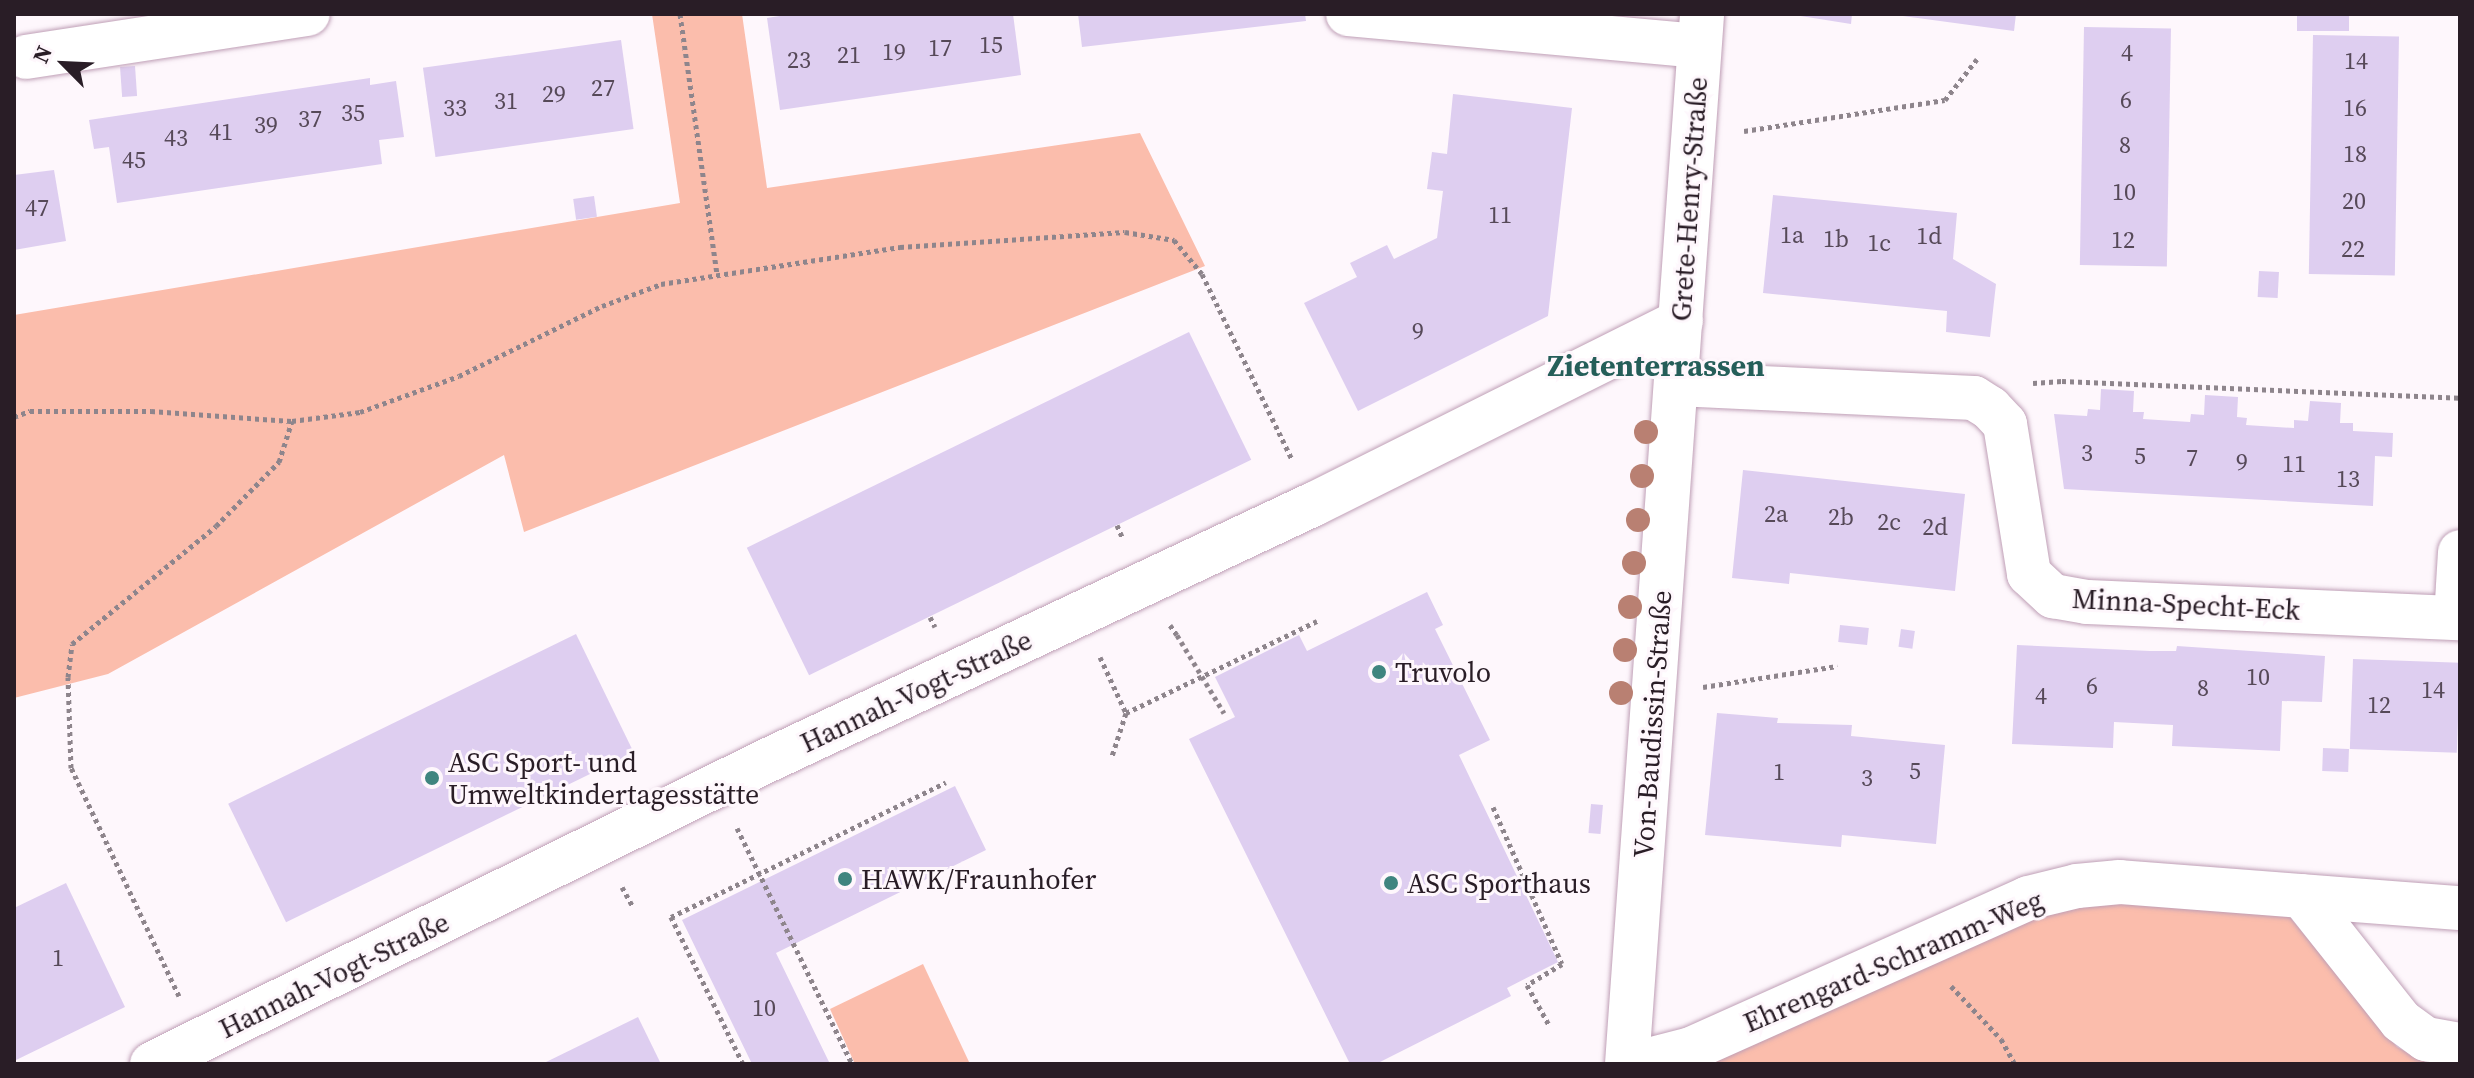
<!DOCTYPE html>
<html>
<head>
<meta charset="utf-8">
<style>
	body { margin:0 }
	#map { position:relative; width:2474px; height:1078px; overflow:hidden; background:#fef7fc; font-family:"Source Serif 4",serif }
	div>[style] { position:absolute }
	.green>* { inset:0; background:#fbbdac }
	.building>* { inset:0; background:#decef0; transform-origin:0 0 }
	.path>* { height:5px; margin-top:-2.5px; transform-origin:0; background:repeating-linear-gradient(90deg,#8e858c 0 4px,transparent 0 8px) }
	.roads { filter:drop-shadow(0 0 2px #bf9fb6) drop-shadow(0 0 2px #bf9fb6) }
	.minor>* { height:44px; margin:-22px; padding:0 22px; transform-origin:22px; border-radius:22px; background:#fff }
	.path-bridge>* { height:5px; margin-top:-2.5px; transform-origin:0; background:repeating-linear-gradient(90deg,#8e858c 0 4px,transparent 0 8px) }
	.trees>* { width:24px; height:24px; margin:-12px; border-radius:50%; background:#b98072 }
	.dots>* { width:22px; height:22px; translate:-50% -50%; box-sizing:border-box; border:4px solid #fef7fc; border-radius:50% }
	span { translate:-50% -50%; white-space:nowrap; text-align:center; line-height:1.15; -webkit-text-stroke:6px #fef7fc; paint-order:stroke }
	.number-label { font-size:24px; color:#564958 }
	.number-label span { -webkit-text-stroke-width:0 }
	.street-label { font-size:28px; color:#291d26 }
	.poi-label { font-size:28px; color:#291d26 }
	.left { translate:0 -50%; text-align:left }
	.neighbourhood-label { font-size:30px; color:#255e59; font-weight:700 }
	.frame { position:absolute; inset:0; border:16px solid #291d26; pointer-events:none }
	.north { position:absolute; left:24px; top:24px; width:80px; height:80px; -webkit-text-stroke:6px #fef7fc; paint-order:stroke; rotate:294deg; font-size:22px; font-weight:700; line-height:32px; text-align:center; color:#291d26 }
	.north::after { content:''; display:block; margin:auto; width:28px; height:36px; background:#291d26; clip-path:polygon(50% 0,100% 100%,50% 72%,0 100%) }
</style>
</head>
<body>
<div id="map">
	<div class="green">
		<div style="clip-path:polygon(652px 14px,742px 14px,767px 188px,1140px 133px,1205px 266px,524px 532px,504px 455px,108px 674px,14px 698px,14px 315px,680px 203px)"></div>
		<div style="clip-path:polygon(2107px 898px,2289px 916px,2397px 1047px,2429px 1064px,1707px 1064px,1956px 950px,2047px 914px)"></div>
		<div style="clip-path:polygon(923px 964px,970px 1064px,855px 1064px,830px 1009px)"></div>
	</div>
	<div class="building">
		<div style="clip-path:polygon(792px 14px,1013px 14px,1021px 75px,780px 110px,767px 18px)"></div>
		<div style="clip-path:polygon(1078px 14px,1305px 14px,1306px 21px,1082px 47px)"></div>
		<div style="clip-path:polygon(1788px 14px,1852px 14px,1851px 24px)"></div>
		<div style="clip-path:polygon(1888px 14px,2016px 14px,2014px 31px)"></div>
		<div style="left:2297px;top:14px;width:52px;height:17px"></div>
		<div style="left:2084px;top:27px;width:87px;height:238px;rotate:1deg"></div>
		<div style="left:2313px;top:35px;width:86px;height:239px;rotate:1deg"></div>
		<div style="left:621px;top:40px;width:90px;height:200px;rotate:82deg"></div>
		<div style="left:135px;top:66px;width:30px;height:15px;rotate:86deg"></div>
		<div style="clip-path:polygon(370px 78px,370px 85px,396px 81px,404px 137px,379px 140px,382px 164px,117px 203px,109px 147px,94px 149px,89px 120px)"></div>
		<div style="clip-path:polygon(1453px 94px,1572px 108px,1548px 316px,1358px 411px,1304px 303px,1357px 277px,1350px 263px,1387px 245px,1394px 259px,1437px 238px,1443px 191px,1427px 189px,1432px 152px,1447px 154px)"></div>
		<div style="clip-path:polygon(54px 170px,66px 241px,14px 250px,14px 175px)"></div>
		<div style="clip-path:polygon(1773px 195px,1957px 213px,1953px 259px,1996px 284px,1990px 337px,1946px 332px,1947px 311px,1763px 293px)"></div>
		<div style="left:594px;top:196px;width:21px;height:21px;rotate:82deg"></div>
		<div style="left:2259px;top:271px;width:20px;height:26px;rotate:3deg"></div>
		<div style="left:1189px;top:332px;width:142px;height:492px;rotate:64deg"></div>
		<div style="clip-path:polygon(2101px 389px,2134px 391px,2133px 412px,2144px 412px,2143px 419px,2190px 422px,2191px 414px,2204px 415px,2205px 395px,2238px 397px,2237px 417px,2247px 418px,2246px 425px,2294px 428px,2294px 420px,2308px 421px,2310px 401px,2341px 403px,2340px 423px,2353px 423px,2353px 431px,2393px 433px,2392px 457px,2375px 456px,2373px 506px,2064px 489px,2054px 414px,2087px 416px,2088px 409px,2100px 410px)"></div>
		<div style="clip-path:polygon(1743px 470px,1965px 494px,1955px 591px,1790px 573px,1789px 584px,1732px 578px)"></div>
		<div style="clip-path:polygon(1427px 592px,1443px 625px,1435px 629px,1490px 740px,1459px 755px,1558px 962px,1507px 988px,1511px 996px,1376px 1064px,1350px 1064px,1189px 739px,1235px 717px,1215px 677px,1299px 635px,1307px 651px)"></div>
		<div style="left:1840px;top:625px;width:29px;height:17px;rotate:6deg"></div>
		<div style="left:1901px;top:629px;width:14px;height:18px;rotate:8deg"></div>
		<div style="left:576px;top:634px;width:132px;height:387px;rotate:64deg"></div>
		<div style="clip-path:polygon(2017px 645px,2150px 651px,2176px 651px,2177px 646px,2325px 656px,2322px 702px,2282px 701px,2280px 751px,2172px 746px,2173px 725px,2114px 722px,2113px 748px,2012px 744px)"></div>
		<div style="left:2353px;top:659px;width:107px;height:90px;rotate:2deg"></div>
		<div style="clip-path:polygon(1717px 713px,1778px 718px,1777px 723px,1852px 725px,1851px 736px,1945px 745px,1936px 844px,1842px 835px,1841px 847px,1705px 835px)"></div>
		<div style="left:2323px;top:748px;width:26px;height:23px;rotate:2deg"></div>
		<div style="clip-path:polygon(955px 786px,986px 850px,776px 953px,830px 1064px,752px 1064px,682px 920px)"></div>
		<div style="left:1591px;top:804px;width:12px;height:29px;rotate:5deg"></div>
		<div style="clip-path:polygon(66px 883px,125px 1007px,14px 1061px,14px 908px)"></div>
		<div style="clip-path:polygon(638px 1017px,661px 1064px,542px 1064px)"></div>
	</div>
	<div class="path">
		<div style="left:680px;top:14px;width:262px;rotate:81.9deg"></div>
		<div style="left:1744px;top:131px;width:203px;rotate:-8.8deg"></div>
		<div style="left:1945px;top:100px;width:52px;rotate:-52deg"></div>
		<div style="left:2033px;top:383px;width:29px;rotate:-4deg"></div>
		<div style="left:2062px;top:381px;width:398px;rotate:2.4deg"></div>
		<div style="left:14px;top:417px;width:17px;rotate:-21deg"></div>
		<div style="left:30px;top:411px;width:121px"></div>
		<div style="left:151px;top:411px;width:141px;rotate:4.1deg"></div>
		<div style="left:292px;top:421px;width:69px;rotate:-7.5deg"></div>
		<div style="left:360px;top:412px;width:105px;rotate:-20deg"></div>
		<div style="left:459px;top:376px;width:159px;rotate:-26.1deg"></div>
		<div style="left:602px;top:306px;width:63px;rotate:-20.4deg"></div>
		<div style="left:661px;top:284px;width:242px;rotate:-8.8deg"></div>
		<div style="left:900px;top:247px;width:225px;rotate:-3.8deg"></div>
		<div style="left:1125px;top:232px;width:50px;rotate:9.3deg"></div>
		<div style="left:1174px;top:240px;width:44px;rotate:50.5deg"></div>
		<div style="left:1202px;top:274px;width:206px;rotate:64.1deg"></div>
		<div style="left:1117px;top:525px;width:15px;rotate:67deg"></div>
		<div style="left:930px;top:617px;width:11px;rotate:63deg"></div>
		<div style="left:1170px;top:625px;width:12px;rotate:55deg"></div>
		<div style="left:1100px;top:657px;width:62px;rotate:65.1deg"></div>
		<div style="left:1126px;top:713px;width:45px;rotate:108deg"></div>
		<div style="left:1703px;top:687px;width:136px;rotate:-8.9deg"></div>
		<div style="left:1126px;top:713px;width:212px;rotate:-25.7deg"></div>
		<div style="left:1493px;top:807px;width:171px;rotate:66.3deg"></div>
		<div style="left:1562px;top:964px;width:41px;rotate:149deg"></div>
		<div style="left:1527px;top:985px;width:46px;rotate:61.2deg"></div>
		<div style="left:737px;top:828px;width:263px;rotate:64deg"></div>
		<div style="left:622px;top:887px;width:23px;rotate:61deg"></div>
		<div style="left:1951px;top:986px;width:73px;rotate:46.7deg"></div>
		<div style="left:2001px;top:1039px;width:29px;rotate:61deg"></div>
		<div style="left:179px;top:996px;width:252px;rotate:-115.3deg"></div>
		<div style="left:71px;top:768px;width:91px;rotate:-91.9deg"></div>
		<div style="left:68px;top:677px;width:33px;rotate:-83deg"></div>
		<div style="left:72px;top:644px;width:186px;rotate:-39.3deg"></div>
		<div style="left:216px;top:526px;width:90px;rotate:-45.5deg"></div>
		<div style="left:279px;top:462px;width:43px;rotate:-72.4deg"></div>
		<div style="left:743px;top:1064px;width:164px;rotate:-116.1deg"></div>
		<div style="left:671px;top:917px;width:306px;rotate:-26.1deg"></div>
	</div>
	<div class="roads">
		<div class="minor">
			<div style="left:1348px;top:14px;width:351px;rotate:5.2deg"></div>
			<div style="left:26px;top:57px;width:285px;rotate:-8.7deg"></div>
			<div style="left:1677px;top:384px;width:297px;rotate:2.7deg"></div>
			<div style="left:1974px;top:398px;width:19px;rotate:32deg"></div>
			<div style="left:1990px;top:408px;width:22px;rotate:47deg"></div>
			<div style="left:2005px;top:424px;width:152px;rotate:80.9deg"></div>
			<div style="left:2029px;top:574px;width:33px;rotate:43deg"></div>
			<div style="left:2053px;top:596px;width:35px;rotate:10deg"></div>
			<div style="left:2087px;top:602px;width:373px;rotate:2.5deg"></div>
			<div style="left:2456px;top:618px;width:66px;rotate:-86.5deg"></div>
			<div style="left:2302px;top:896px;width:159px;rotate:51.6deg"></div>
			<div style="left:2401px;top:1021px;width:31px;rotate:36deg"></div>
			<div style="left:2426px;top:1039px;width:35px;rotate:10deg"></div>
			<div style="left:152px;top:1064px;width:680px;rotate:-26.26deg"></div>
			<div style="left:762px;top:763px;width:610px;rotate:-25.14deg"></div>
			<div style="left:1314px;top:504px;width:410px;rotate:-26.5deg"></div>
			<div style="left:1627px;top:1064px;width:1053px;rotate:-85.91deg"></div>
			<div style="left:1633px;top:1064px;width:60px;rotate:-14.5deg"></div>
			<div style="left:1691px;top:1049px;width:369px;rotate:-24.1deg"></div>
			<div style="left:2028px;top:898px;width:50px;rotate:-13.8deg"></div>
			<div style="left:2077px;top:886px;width:43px;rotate:-5.3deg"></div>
			<div style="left:2120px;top:882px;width:341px;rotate:4.4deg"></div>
		</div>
	</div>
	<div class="path-bridge">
		<div style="left:1177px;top:635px;width:91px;rotate:58.9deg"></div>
	</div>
	<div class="trees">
		<div style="left:1646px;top:432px"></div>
		<div style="left:1642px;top:476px"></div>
		<div style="left:1638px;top:520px"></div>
		<div style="left:1634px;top:563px"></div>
		<div style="left:1630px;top:607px"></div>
		<div style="left:1625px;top:650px"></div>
		<div style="left:1621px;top:693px"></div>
	</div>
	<div class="dots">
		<div style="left:1379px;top:672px;background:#3f857f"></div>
		<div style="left:432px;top:778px;background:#3f857f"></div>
		<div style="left:845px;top:879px;background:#3f857f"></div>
		<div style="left:1391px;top:883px;background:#3f857f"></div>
	</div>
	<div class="number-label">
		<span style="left:991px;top:45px">15</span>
		<span style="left:940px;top:48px">17</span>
		<span style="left:894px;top:52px">19</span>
		<span style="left:2127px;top:53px">4</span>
		<span style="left:849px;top:55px">21</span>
		<span style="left:799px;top:60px">23</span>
		<span style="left:2356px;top:61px">14</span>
		<span style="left:603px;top:88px">27</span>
		<span style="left:554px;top:94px">29</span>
		<span style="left:2126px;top:100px">6</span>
		<span style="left:506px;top:101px">31</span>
		<span style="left:455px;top:108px">33</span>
		<span style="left:2355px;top:108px">16</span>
		<span style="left:353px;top:113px">35</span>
		<span style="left:310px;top:119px">37</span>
		<span style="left:266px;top:125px">39</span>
		<span style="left:221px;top:132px">41</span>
		<span style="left:176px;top:138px">43</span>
		<span style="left:2125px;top:145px">8</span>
		<span style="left:2355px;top:154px">18</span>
		<span style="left:134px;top:160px">45</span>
		<span style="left:2124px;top:192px">10</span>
		<span style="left:2354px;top:201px">20</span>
		<span style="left:37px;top:208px">47</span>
		<span style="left:1500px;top:215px">11</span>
		<span style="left:1792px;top:235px">1a</span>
		<span style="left:1929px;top:236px">1d</span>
		<span style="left:1836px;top:239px">1b</span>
		<span style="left:2123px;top:240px">12</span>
		<span style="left:1879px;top:243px">1c</span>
		<span style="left:2353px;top:249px">22</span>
		<span style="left:1418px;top:331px">9</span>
		<span style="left:2087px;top:453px">3</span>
		<span style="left:2140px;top:456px">5</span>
		<span style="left:2192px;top:458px">7</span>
		<span style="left:2242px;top:462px">9</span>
		<span style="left:2294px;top:464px">11</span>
		<span style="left:2348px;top:479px">13</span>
		<span style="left:1776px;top:514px">2a</span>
		<span style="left:1841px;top:517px">2b</span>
		<span style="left:1889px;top:522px">2c</span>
		<span style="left:1935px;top:527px">2d</span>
		<span style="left:2258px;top:677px">10</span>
		<span style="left:2092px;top:686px">6</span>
		<span style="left:2203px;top:688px">8</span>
		<span style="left:2433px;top:690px">14</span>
		<span style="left:2041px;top:696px">4</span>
		<span style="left:2379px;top:705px">12</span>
		<span style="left:1915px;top:771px">5</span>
		<span style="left:1779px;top:772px">1</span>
		<span style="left:1867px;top:778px">3</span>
		<span style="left:58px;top:958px">1</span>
		<span style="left:764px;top:1008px">10</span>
	</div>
	<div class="street-label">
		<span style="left:1689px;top:199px;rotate:-86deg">Grete-Henry-Straße</span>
		<span style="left:2186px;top:604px;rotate:3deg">Minna-Specht-Eck</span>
		<span style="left:916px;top:691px;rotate:-25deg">Hannah-Vogt-Straße</span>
		<span style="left:1652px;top:724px;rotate:-86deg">Von-Baudissin-Straße</span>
		<span style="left:1893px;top:961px;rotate:-23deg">Ehrengard-Schramm-Weg</span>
		<span style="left:334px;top:975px;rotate:-26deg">Hannah-Vogt-Straße</span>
	</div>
	<div class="poi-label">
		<span class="left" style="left:1395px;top:672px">Truvolo</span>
		<span class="left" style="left:448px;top:778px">ASC Sport- und<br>Umweltkindertagesstätte</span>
		<span class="left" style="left:861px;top:879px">HAWK/Fraunhofer</span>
		<span class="left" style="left:1407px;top:883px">ASC Sporthaus</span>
	</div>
	<div class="neighbourhood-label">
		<span style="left:1656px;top:366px">Zietenterrassen</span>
	</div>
	<div class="frame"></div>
	<div class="north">N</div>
</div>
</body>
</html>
